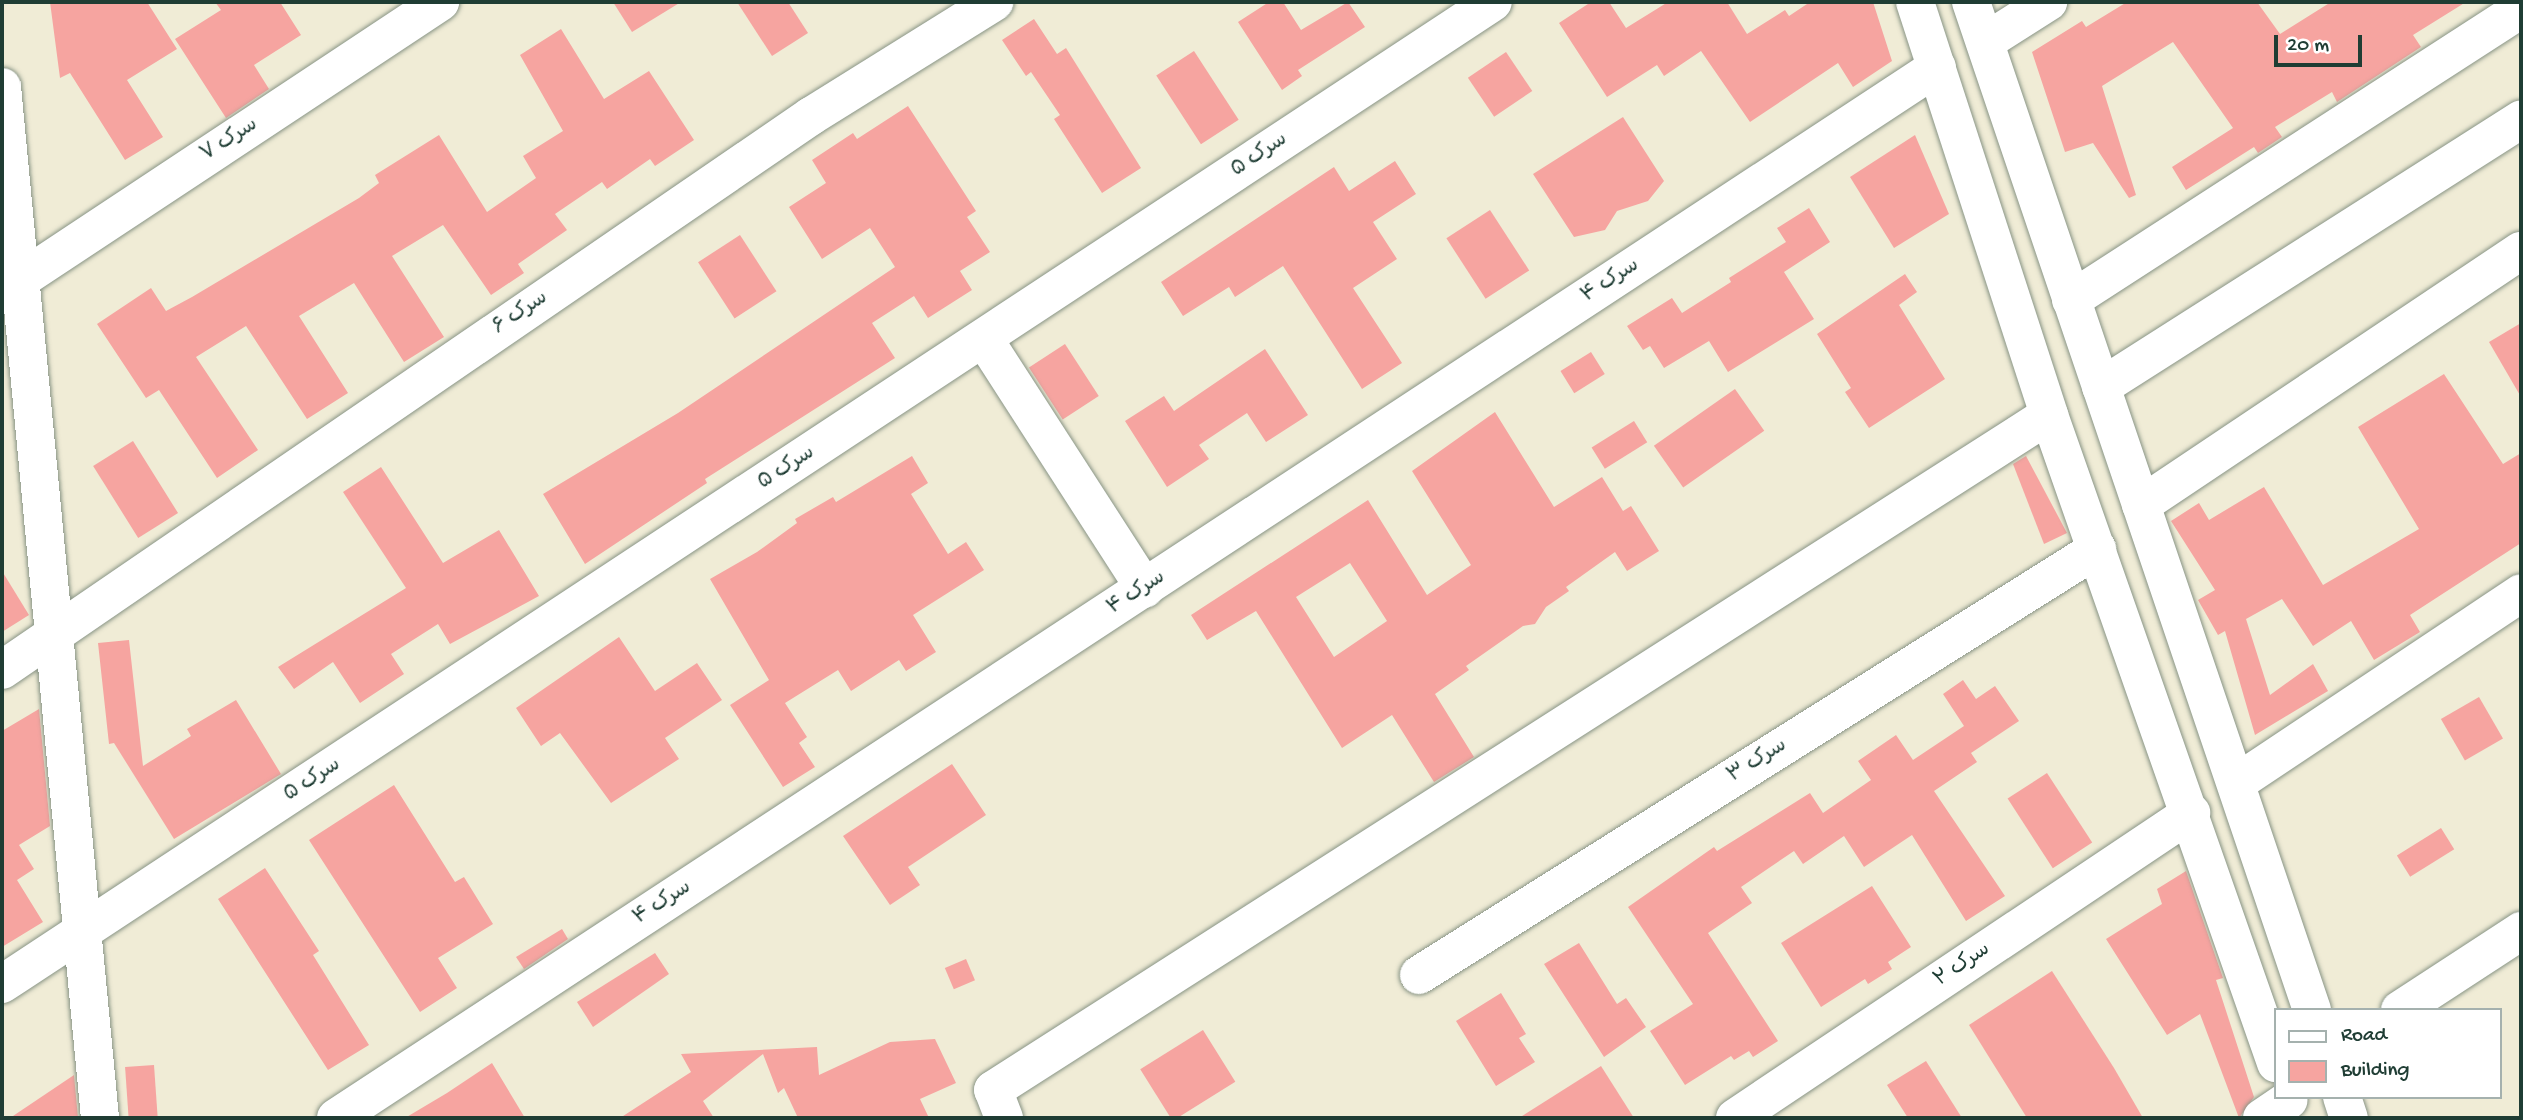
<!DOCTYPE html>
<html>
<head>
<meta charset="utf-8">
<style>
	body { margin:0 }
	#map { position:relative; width:2523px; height:1120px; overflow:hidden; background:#f0ecd6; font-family:"Gochi Hand","Playpen Sans Arabic",sans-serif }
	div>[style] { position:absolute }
	.building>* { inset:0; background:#f6a4a0; transform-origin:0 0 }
	.roads { filter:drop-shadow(0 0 2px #889485) drop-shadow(0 0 2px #889485) }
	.minor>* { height:38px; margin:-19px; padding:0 19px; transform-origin:19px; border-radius:19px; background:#fff }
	span { translate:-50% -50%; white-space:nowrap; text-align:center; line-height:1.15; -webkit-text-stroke:5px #fff; paint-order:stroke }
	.street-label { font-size:21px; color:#1f3d34 }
	.frame { position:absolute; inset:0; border:4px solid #1f3d34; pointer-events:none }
	.legend { position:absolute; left:2274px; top:1008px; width:228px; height:91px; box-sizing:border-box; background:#fff; border:2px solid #a5b1ae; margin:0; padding:9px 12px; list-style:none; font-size:21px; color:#1f3d34 }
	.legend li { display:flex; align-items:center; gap:14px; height:35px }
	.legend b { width:35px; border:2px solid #a5b1ae }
	.scale { position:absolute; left:2274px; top:35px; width:88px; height:32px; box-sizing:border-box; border:4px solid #1f3d34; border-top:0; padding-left:9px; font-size:21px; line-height:24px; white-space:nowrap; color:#1f3d34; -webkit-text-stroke:5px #fff; paint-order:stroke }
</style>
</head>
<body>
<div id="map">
	<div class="building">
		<div style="clip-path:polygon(50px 2px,147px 2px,177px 49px,127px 80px,163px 137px,125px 160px,70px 73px,60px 78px)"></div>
		<div style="clip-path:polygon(215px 2px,280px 2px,301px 35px,254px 65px,269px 89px,226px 118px,175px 39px,221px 10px)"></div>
		<div style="clip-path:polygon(613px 2px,681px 2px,632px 32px)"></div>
		<div style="clip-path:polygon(737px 2px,788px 2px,808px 33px,772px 56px)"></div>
		<div style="clip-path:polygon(1269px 2px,1283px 2px,1301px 30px,1348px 2px,1365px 27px,1298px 70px,1302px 76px,1282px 90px,1238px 22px)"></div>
		<div style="clip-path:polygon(1591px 2px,1609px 2px,1626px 28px,1668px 2px,1727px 2px,1747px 34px,1785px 10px,1789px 16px,1810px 2px,1873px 2px,1892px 61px,1853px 87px,1838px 63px,1750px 122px,1701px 51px,1664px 76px,1657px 65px,1607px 97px,1559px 23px)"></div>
		<div style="clip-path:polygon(2127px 2px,2257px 2px,2280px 34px,2331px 2px,2466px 2px,2413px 35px,2421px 47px,2337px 102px,2332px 92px,2275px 127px,2282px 137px,2258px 153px,2254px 147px,2186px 190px,2172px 167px,2233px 128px,2173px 42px,2102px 86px,2136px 195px,2129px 198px,2093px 143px,2065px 152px,2032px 52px,2082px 21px,2086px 27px)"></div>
		<div style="clip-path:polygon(1034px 19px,1057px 54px,1066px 48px,1141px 168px,1102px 193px,1054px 119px,1060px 115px,1031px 72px,1026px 76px,1002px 40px)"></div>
		<div style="clip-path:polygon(561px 29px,604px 99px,649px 71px,694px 140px,655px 166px,650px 159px,607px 189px,602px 182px,555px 214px,567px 230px,518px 264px,524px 273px,491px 295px,443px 225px,392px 256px,444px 337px,404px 362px,354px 283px,299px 316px,348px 393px,307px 419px,246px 326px,196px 357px,258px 450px,217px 478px,159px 390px,146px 398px,97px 324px,151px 288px,166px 311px,192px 297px,359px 198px,379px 183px,375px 175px,439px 135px,487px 212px,536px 178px,523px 156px,563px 131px,520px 55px)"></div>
		<div style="left:1194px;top:51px;width:82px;height:45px;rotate:57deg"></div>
		<div style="left:1506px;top:52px;width:47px;height:46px;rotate:56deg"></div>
		<div style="clip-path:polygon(908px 106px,976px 211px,967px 217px,990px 252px,960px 271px,972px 290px,928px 318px,914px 296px,872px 323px,895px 358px,705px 479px,707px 483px,585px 564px,543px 494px,678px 413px,895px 267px,870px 228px,822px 259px,789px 207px,826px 183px,812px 160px,853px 133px,857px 139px)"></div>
		<div style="clip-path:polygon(1623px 117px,1664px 181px,1648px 201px,1617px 211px,1605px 230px,1574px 237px,1533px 174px)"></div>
		<div style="clip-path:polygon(1915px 135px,1949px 214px,1894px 248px,1850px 177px)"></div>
		<div style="clip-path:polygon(1395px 161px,1416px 194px,1373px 222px,1397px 259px,1353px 288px,1402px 363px,1362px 389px,1283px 266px,1235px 297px,1229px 287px,1183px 316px,1161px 282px,1334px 167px,1349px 191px)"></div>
		<div style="clip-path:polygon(1809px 208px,1830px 242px,1784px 272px,1814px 319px,1728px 372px,1709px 341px,1664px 368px,1650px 346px,1643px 350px,1627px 326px,1672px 298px,1682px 313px,1731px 282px,1729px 278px,1786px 242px,1777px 228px)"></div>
		<div style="left:1490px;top:210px;width:72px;height:52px;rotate:57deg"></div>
		<div style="left:740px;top:235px;width:67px;height:50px;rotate:57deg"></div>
		<div style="clip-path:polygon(1905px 274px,1917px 292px,1899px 305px,1945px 379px,1869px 428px,1845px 392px,1851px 388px,1817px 334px)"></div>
		<div style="clip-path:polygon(2521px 323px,2521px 397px,2489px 342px)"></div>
		<div style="left:1065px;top:344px;width:62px;height:43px;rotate:57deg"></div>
		<div style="clip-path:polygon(1265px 349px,1308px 415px,1266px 442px,1247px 413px,1199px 445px,1209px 459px,1167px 487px,1125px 421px,1164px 396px,1174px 411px)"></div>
		<div style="left:1591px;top:352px;width:26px;height:36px;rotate:58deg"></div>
		<div style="clip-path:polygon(2444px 374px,2503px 464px,2521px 453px,2521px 543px,2410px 615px,2420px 632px,2374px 660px,2351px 621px,2313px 646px,2282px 599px,2246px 619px,2270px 695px,2313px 664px,2328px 691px,2255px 735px,2225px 631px,2218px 635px,2198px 600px,2215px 590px,2171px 521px,2199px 503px,2209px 520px,2264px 487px,2323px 585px,2419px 529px,2358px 427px)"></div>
		<div style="left:1735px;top:389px;width:51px;height:99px;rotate:55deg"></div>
		<div style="clip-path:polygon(evenodd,1495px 412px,1554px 507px,1602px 477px,1623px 511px,1631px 506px,1659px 551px,1627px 571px,1615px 552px,1566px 587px,1569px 591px,1546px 607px,1535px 624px,1523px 626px,1466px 666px,1469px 670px,1435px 694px,1474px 757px,1434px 782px,1392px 715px,1342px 748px,1256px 611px,1207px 640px,1191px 615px,1368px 500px,1427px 595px,1471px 565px,1412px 471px,1495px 412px,1350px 563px,1387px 621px,1334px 657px,1296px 597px,1350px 563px)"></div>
		<div style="left:1634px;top:421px;width:25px;height:50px;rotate:58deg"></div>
		<div style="left:133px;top:441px;width:85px;height:47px;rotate:58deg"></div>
		<div style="clip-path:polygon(912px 456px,928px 483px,911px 494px,948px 554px,966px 542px,984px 570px,913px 615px,936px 652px,906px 671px,899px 660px,851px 691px,838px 670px,785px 703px,807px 737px,799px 743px,815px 767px,783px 787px,730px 705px,769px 680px,710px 579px,757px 552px,797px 523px,795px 519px,833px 497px,836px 502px)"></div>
		<div style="clip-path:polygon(2026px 456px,2067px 533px,2044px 544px,2013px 464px)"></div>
		<div style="clip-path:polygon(381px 467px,443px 563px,499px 530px,539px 596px,450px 644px,438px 624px,391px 654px,404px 674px,360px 703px,333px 662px,294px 689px,278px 667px,406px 588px,343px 492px)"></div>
		<div style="clip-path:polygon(2px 571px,29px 615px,2px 632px)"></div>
		<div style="clip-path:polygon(619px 637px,655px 691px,697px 663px,722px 700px,665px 738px,679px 759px,611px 803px,560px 733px,541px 746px,516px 708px)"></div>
		<div style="clip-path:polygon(129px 640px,143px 766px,191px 736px,187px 729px,236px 700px,281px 774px,174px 839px,114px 743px,109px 744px,98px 643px)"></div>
		<div style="clip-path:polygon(1963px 680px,1976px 699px,1995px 686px,2019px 721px,1971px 753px,1977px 762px,1934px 791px,2005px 896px,1966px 921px,1912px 835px,1864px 867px,1844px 836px,1803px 864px,1794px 851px,1741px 887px,1752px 903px,1708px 933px,1778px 1041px,1753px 1057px,1749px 1051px,1734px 1060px,1731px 1056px,1685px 1085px,1650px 1031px,1693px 1004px,1628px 907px,1714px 847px,1717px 851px,1810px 793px,1823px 813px,1871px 780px,1858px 761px,1896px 735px,1913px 760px,1964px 726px,1943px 694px)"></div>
		<div style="left:2479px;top:697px;width:48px;height:44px;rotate:60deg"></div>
		<div style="clip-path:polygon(39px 709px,50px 826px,19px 845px,34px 869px,17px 880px,43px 922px,2px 947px,2px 731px)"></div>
		<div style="clip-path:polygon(952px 764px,986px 815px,908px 867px,920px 885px,890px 905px,843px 836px)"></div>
		<div style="left:2047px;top:773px;width:83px;height:47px;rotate:57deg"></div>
		<div style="clip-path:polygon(394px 785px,455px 882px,464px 877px,493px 924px,438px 958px,457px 988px,420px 1012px,309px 840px)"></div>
		<div style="left:2441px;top:828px;width:25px;height:52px;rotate:58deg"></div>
		<div style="clip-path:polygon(265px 868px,319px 951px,313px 955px,369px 1045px,328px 1070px,218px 899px)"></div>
		<div style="clip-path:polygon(2186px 871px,2223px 978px,2216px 980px,2254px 1097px,2239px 1118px,2200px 1014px,2167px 1035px,2106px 939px,2162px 904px,2157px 889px)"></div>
		<div style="clip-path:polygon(1872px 886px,1911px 947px,1888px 962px,1892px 969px,1868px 984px,1865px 979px,1821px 1007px,1781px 943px)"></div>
		<div style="clip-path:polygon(562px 929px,568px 939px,524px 969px,516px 957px)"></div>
		<div style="clip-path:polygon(1579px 943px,1617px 1004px,1626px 998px,1646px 1027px,1604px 1057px,1544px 964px)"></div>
		<div style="clip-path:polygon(655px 953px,669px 974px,593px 1027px,577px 1002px)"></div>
		<div style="left:966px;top:959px;width:23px;height:23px;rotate:67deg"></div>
		<div style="clip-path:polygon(2052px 971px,2114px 1068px,2143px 1118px,2027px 1118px,1969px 1025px)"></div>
		<div style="clip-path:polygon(1501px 993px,1526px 1034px,1519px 1038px,1535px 1062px,1496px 1086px,1456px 1021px)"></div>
		<div style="left:1203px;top:1030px;width:61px;height:74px;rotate:58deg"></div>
		<div style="clip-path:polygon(935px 1039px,956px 1083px,920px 1099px,929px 1118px,798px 1118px,784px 1088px,778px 1093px,763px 1054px,703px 1101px,714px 1118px,620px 1118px,691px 1072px,681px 1054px,817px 1047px,819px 1075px,890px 1042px)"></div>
		<div style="clip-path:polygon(1926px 1061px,1962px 1118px,1908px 1118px,1887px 1085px)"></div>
		<div style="clip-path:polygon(492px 1063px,525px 1118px,405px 1118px,447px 1093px)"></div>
		<div style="left:154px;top:1065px;width:53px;height:29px;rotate:86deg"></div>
		<div style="clip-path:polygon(1601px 1066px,1634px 1118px,1519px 1118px)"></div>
		<div style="clip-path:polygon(74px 1075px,78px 1118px,10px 1118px)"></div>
	</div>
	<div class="roads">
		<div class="minor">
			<div style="left:1915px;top:2px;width:434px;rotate:72deg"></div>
			<div style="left:2049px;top:415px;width:687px;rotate:70.69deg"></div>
			<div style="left:1971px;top:2px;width:1064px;rotate:71.31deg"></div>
			<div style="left:1985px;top:42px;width:75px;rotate:-32.4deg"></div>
			<div style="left:2px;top:87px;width:1036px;rotate:84.57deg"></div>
			<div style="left:20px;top:280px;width:504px;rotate:-33.5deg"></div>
			<div style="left:2071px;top:300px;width:536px;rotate:-32.89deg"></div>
			<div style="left:984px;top:339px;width:297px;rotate:57.2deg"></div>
			<div style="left:2101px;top:387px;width:498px;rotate:-32.5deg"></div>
			<div style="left:2141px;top:505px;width:457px;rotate:-33.8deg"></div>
			<div style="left:2px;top:670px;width:981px;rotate:-34.4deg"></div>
			<div style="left:811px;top:116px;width:216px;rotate:-31.9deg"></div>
			<div style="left:2238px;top:782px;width:340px;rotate:-33.7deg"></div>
			<div style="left:1419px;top:975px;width:801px;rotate:-32.14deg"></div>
			<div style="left:2px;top:984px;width:1785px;rotate:-33.37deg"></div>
			<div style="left:2400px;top:1010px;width:145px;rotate:-33.1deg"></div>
			<div style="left:2342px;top:1097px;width:22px;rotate:72deg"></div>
			<div style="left:336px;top:1118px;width:1915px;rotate:-33.28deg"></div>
			<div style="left:1004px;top:1118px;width:30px;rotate:-111deg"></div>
			<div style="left:993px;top:1090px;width:1253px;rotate:-32.59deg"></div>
			<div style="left:1735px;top:1118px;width:549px;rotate:-33.78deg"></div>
			<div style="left:2262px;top:1118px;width:32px;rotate:-34deg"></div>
		</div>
	</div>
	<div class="street-label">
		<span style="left:230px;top:141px;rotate:-33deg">سرک ۷</span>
		<span style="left:1260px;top:156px;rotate:-34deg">سرک ۵</span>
		<span style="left:1611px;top:282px;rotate:-33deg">سرک ۴</span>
		<span style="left:521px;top:314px;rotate:-34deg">سرک ۶</span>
		<span style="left:787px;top:469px;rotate:-33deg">سرک ۵</span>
		<span style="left:1137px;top:594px;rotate:-33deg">سرک ۴</span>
		<span style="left:1758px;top:762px;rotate:-32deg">سرک ۳</span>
		<span style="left:313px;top:781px;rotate:-33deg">سرک ۵</span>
		<span style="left:663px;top:904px;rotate:-33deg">سرک ۴</span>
		<span style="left:1963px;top:966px;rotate:-34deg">سرک ۲</span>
	</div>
	<div class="frame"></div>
	<ul class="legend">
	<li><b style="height:9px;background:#fff"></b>Road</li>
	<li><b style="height:19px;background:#f6a4a0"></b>Building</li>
	</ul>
	<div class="scale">20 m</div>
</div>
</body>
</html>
